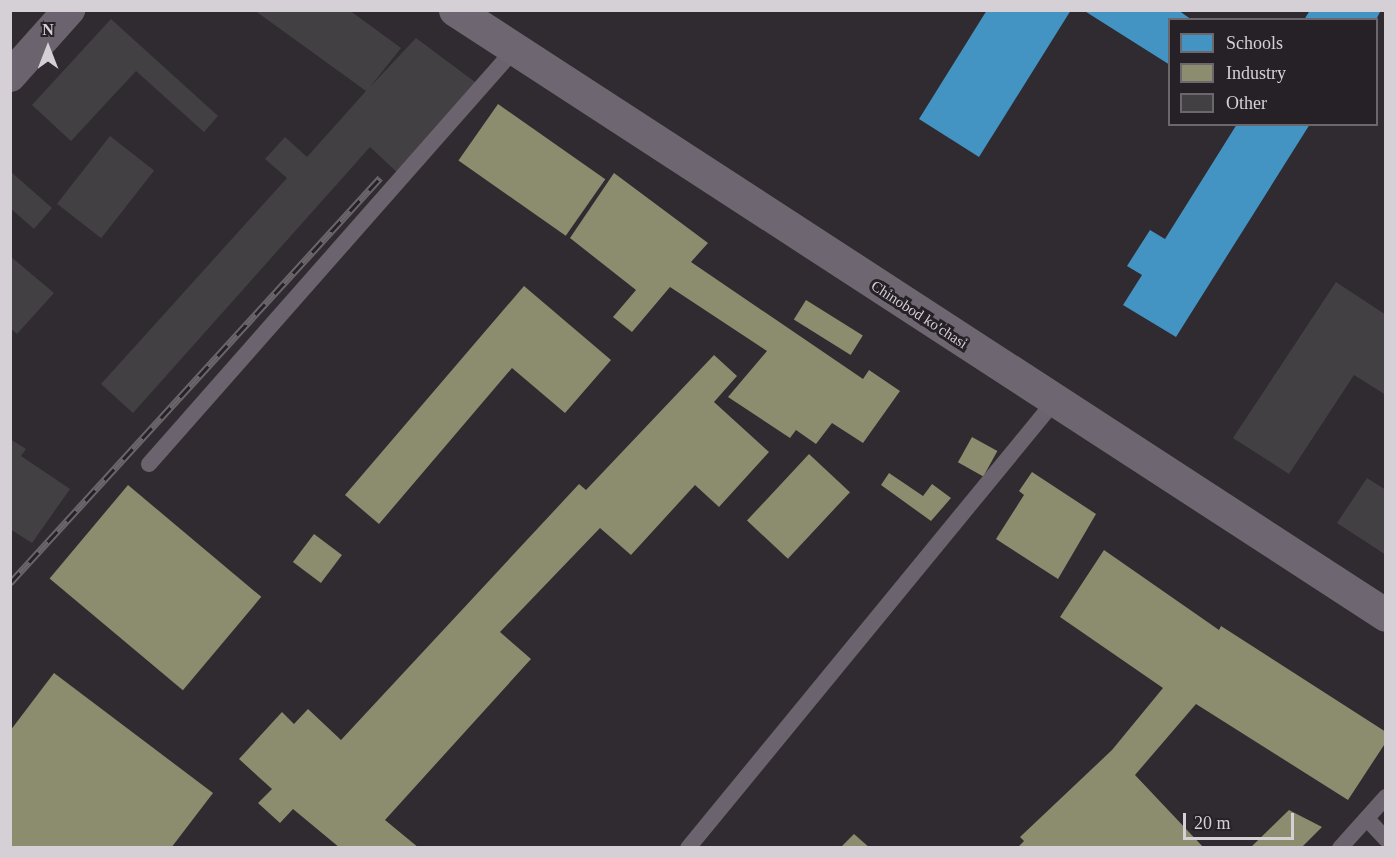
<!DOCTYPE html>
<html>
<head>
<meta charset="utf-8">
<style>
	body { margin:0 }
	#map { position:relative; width:1396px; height:858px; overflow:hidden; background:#2f2b30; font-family:"Times New Roman",serif }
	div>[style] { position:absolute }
	.schools>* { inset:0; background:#4393c3 }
	.industry>* { inset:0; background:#8c8c6e; transform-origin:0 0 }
	.building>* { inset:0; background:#434043; transform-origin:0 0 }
	.lane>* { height:16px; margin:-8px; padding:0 8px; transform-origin:8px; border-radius:8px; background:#6b636d }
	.street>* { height:32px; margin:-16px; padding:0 16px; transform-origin:16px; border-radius:16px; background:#6b636d }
	.secondary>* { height:33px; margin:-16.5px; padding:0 16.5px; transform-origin:16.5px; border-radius:16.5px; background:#6e6670 }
	.rail>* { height:7px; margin-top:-3.5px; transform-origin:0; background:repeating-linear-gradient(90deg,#262127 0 14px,#6a646b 0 28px); box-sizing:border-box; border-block:2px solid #6a646b }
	span { translate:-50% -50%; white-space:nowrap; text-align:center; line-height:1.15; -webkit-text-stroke:6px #262127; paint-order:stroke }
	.street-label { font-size:15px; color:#d4d0d5 }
	.frame { position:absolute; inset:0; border:12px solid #d4d0d5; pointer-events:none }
	.legend { position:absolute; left:1168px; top:18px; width:210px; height:108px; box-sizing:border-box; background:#262127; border:2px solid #6c676d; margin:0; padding:8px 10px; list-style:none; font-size:18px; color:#d4d0d5 }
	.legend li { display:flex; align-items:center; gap:12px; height:30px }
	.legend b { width:30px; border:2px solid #6c676d }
	.north { position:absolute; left:18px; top:18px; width:60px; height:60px; -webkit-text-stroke:4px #262127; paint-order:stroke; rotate:0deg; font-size:16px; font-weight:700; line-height:24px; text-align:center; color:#d4d0d5 }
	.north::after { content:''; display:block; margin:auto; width:21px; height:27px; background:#d4d0d5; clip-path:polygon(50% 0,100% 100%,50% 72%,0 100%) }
	.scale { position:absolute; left:1183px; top:813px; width:111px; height:27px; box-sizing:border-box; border:3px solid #d4d0d5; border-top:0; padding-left:8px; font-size:18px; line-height:21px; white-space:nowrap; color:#d4d0d5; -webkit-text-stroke:4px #262127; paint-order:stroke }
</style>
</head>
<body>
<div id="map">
	<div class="schools">
		<div style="clip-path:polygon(987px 10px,1071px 10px,979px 157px,919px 119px)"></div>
		<div style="clip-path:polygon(1083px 10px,1178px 10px,1192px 20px,1170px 20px,1170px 65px)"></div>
		<div style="clip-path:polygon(1310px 10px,1381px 10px,1376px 20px,1304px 20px)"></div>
		<div style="clip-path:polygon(1237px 124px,1310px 124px,1176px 337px,1123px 305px,1142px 275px,1127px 266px,1150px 230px,1165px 239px)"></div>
	</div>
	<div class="industry">
		<div style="left:498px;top:104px;width:131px;height:69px;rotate:35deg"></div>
		<div style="clip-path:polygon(614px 173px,708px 243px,691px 262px,863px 379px,869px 370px,900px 391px,863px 443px,832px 423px,816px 444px,796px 430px,790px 438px,728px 397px,767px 351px,670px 287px,632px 332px,613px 317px,636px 290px,570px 238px)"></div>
		<div style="clip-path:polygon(524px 286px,611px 360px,565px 413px,512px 368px,379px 524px,345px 495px)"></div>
		<div style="left:806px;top:300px;width:67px;height:23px;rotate:32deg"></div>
		<div style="clip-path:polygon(714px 355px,737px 376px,714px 402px,769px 452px,719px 507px,695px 485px,631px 555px,600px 528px,500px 632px,531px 659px,385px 820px,419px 848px,340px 848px,293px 809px,280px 823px,258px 803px,272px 789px,239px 759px,282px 712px,294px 724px,308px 709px,341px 740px,579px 484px,586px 490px)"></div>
		<div style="left:972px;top:437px;width:29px;height:29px;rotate:29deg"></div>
		<div style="left:809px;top:454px;width:56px;height:91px;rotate:43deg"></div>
		<div style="clip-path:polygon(1032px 472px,1096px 514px,1058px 579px,996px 539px,1024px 495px,1019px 491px)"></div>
		<div style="clip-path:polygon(889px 473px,923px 496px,932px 484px,951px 498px,931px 521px,881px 485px)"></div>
		<div style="left:128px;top:485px;width:174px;height:122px;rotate:40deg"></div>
		<div style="left:314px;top:534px;width:35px;height:35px;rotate:37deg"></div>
		<div style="clip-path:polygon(1104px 550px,1219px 630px,1221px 626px,1386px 732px,1386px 742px,1348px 800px,1196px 704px,1135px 775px,1204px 848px,1017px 848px,1024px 841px,1020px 837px,1112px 750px,1163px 688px,1060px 617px)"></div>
		<div style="clip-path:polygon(54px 673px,213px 793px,171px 848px,10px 848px,10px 731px)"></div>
		<div style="clip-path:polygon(1289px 810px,1322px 827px,1301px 848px,1250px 848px)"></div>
		<div style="clip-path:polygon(854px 834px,870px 848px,840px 848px)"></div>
	</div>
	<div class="building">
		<div style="clip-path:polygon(254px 10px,349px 10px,401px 48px,370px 87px,416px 38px,479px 85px,400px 175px,370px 147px,133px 413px,101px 384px,287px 178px,265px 159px,285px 137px,307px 157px,366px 91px)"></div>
		<div style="clip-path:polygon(111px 19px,218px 116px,204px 132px,136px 71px,71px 141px,32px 105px)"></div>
		<div style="left:110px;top:136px;width:56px;height:86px;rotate:38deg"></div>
		<div style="clip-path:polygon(10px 171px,52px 208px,34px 229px,10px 208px)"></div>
		<div style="clip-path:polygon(10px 256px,54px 293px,17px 334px,10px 328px)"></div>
		<div style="clip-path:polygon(1336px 282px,1386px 315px,1386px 395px,1354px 375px,1289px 474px,1233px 438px)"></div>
		<div style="clip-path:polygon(10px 439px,26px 449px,21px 456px,70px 489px,32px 543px,10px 529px)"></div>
		<div style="clip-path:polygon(1367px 478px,1386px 490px,1386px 555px,1337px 523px)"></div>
	</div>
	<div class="lane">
		<div style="left:149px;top:464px;width:551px;rotate:-48.61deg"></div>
		<div style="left:1369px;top:821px;width:25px;rotate:47deg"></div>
		<div style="left:688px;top:848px;width:577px;rotate:-50.63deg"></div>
		<div style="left:1340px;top:848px;width:69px;rotate:-48deg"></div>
	</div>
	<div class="street">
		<div style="left:10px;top:76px;width:89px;rotate:-48.2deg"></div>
	</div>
	<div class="secondary">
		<div style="left:455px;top:10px;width:1110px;rotate:33.02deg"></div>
	</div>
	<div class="rail">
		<div style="left:10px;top:583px;width:549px;rotate:-47.59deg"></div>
	</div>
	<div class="street-label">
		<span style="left:919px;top:315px;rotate:33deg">Chinobod ko'chasi</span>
	</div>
	<div class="frame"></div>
	<ul class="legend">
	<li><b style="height:16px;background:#4393c3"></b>Schools</li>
	<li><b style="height:16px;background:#8c8c6e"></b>Industry</li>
	<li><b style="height:16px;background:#434043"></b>Other</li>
	</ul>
	<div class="north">N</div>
	<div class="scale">20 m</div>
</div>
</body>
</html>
